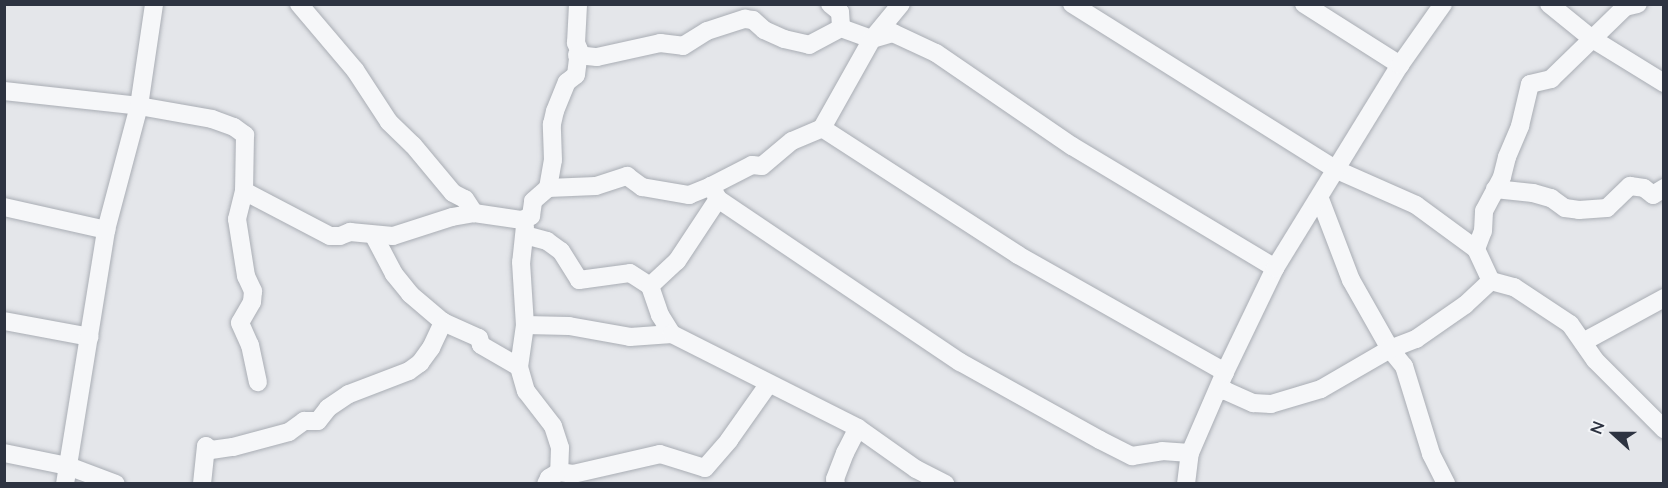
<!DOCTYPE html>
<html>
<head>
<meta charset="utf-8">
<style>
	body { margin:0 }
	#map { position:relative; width:1668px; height:488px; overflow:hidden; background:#e4e6ea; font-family:Lato,sans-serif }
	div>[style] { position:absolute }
	.roads { filter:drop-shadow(0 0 2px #a9adb4) drop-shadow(0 0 2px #a9adb4) }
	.street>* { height:18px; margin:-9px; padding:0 9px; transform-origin:9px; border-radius:9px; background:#f6f7f9 }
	span { translate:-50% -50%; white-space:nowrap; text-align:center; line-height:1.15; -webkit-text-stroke:4.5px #f3f5f8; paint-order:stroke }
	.frame { position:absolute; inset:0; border:6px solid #2d3341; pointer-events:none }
	.north { position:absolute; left:1584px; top:404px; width:60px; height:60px; -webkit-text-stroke:4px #f3f5f8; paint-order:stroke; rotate:291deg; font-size:16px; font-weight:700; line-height:24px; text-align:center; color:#2d3341 }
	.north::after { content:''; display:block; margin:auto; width:21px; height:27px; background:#2d3341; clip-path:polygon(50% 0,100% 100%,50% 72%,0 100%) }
</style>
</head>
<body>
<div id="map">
	<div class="roads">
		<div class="street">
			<div style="left:299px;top:4px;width:87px;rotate:49.7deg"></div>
			<div style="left:355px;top:70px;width:62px;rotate:56.8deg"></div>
			<div style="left:389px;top:122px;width:33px;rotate:44deg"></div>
			<div style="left:413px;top:145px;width:62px;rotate:50.2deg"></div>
			<div style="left:453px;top:193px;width:13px;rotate:27deg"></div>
			<div style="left:465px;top:199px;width:17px;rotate:57deg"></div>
			<div style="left:474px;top:213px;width:49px;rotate:8.3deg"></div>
			<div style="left:522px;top:220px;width:10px;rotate:-24deg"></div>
			<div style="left:531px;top:216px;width:15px;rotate:-82deg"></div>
			<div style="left:533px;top:201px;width:20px;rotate:-41deg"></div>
			<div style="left:548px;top:188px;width:28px;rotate:-80deg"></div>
			<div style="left:553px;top:160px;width:36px;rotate:-92deg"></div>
			<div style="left:552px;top:124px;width:13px;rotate:-77deg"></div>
			<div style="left:555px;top:111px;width:31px;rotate:-68deg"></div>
			<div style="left:567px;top:82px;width:11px;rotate:-38deg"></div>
			<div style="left:576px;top:75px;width:25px;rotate:-83deg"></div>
			<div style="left:579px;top:50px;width:8px;rotate:-113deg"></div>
			<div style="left:576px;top:43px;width:39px;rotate:-87deg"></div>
			<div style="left:830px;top:4px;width:13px;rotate:39deg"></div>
			<div style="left:840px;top:12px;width:16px;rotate:86deg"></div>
			<div style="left:1072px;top:4px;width:313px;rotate:32.1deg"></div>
			<div style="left:1337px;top:170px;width:86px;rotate:23.9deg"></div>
			<div style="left:1416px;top:205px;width:74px;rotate:36.3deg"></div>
			<div style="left:1476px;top:249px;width:35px;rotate:65deg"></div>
			<div style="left:1491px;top:281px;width:24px;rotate:15deg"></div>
			<div style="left:1514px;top:287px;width:67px;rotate:33.5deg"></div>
			<div style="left:1570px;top:324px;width:44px;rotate:55.2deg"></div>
			<div style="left:1595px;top:360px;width:98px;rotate:45deg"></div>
			<div style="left:1304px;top:4px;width:114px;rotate:32.4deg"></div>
			<div style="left:1549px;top:4px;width:54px;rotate:39deg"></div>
			<div style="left:1591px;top:38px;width:86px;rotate:31.7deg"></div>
			<div style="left:577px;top:55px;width:20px;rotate:6deg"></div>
			<div style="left:597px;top:57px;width:65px;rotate:-12.5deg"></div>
			<div style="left:660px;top:43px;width:23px;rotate:7deg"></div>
			<div style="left:683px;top:46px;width:28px;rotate:-32deg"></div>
			<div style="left:707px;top:31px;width:40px;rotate:-18deg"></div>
			<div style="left:745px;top:19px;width:8px;rotate:7deg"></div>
			<div style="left:753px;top:20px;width:15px;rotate:42deg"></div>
			<div style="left:764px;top:30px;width:22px;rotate:24deg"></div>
			<div style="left:784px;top:39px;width:26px;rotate:13deg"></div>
			<div style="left:809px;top:45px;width:36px;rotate:-28deg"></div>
			<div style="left:841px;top:28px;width:33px;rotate:20deg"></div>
			<div style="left:872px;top:39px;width:22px;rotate:-16deg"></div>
			<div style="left:893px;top:33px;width:47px;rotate:24.9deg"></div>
			<div style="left:936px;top:53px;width:165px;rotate:34.4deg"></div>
			<div style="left:1072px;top:146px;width:237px;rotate:31deg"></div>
			<div style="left:4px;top:91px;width:136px;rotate:6.3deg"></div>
			<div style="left:139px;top:106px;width:74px;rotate:10.1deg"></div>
			<div style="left:212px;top:119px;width:23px;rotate:20deg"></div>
			<div style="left:234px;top:127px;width:14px;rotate:36deg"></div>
			<div style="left:245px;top:135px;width:56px;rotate:91deg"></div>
			<div style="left:244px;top:191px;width:29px;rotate:104deg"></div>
			<div style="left:237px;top:219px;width:58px;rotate:81deg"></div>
			<div style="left:246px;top:276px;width:17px;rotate:65deg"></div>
			<div style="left:253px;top:291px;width:11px;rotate:95deg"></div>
			<div style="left:252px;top:302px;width:24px;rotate:120deg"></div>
			<div style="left:240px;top:323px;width:24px;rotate:66deg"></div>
			<div style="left:250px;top:345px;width:38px;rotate:78deg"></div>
			<div style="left:822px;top:128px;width:234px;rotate:32.9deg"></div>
			<div style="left:1018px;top:255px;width:238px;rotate:29.5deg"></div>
			<div style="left:548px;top:188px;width:48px;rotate:-2.4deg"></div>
			<div style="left:596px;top:186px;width:33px;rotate:-18deg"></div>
			<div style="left:627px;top:176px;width:19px;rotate:36deg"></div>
			<div style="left:642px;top:187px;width:48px;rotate:9.7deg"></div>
			<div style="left:689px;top:195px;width:24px;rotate:-22deg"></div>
			<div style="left:1495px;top:189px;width:38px;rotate:6deg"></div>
			<div style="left:1533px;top:193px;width:19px;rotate:16deg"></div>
			<div style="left:1551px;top:198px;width:17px;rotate:36deg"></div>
			<div style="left:1565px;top:208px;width:14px;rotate:8deg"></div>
			<div style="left:1579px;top:210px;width:28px;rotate:-4deg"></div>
			<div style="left:1607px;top:208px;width:32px;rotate:-44deg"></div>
			<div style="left:1630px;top:186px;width:14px;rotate:8deg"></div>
			<div style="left:1644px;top:188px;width:11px;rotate:38deg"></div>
			<div style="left:1653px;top:195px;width:13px;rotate:-32deg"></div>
			<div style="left:244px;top:191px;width:97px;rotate:27.6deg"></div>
			<div style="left:330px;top:236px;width:10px"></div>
			<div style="left:340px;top:236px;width:11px;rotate:-22deg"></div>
			<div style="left:350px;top:232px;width:43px;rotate:5.3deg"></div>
			<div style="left:393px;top:236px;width:62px;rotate:-17.9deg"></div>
			<div style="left:452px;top:217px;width:22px;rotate:-10deg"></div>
			<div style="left:718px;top:199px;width:292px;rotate:34deg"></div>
			<div style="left:960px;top:362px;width:160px;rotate:29.1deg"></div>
			<div style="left:1100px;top:440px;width:36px;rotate:27deg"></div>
			<div style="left:1132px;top:456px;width:30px;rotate:-9deg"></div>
			<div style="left:1162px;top:451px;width:28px;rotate:4deg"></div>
			<div style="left:1320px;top:199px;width:87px;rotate:69.1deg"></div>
			<div style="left:1351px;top:280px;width:79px;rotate:60.5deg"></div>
			<div style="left:1390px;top:349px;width:22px;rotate:51deg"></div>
			<div style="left:1404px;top:366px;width:92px;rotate:72.9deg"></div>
			<div style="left:1431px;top:454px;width:34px;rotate:63deg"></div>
			<div style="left:4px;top:207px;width:105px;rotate:12.7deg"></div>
			<div style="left:525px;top:226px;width:36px;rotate:96deg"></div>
			<div style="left:521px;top:262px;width:63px;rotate:86.4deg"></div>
			<div style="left:525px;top:325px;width:42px;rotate:98.1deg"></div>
			<div style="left:519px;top:367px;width:25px;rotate:74deg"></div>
			<div style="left:526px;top:391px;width:44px;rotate:52.4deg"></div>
			<div style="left:553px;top:426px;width:23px;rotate:72deg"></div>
			<div style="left:560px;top:448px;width:24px;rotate:92deg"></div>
			<div style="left:525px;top:235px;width:23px;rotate:15deg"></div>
			<div style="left:547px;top:241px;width:17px;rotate:36deg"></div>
			<div style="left:561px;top:251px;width:34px;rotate:58deg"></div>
			<div style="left:579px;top:280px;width:51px;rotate:-7.8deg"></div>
			<div style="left:630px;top:273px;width:24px;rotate:33deg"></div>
			<div style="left:650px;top:286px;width:37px;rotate:-43deg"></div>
			<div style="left:677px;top:261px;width:74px;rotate:-56.5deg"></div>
			<div style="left:718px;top:199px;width:15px;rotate:-118deg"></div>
			<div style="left:711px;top:186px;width:46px;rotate:-27.1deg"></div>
			<div style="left:752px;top:165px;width:10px;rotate:6deg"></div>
			<div style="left:762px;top:166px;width:39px;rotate:-40deg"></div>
			<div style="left:792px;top:141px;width:33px;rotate:-23deg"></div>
			<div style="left:822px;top:128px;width:102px;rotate:-60.7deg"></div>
			<div style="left:872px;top:39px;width:45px;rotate:-50.4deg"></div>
			<div style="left:374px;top:236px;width:43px;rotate:62.2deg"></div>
			<div style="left:394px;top:274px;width:26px;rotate:51deg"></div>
			<div style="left:410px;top:294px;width:43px;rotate:40.3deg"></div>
			<div style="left:443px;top:322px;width:39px;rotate:24deg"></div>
			<div style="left:479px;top:338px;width:7px;rotate:74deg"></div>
			<div style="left:481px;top:345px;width:44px;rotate:30.1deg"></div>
			<div style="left:1476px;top:249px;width:19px;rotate:-69deg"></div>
			<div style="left:1483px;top:231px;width:20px;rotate:-87deg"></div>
			<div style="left:1484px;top:211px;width:38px;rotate:-62deg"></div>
			<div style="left:1502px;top:177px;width:21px;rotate:-76deg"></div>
			<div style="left:1507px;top:157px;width:34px;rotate:-67deg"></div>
			<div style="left:1520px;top:126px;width:43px;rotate:-76.6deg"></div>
			<div style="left:1530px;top:84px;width:22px;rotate:-13deg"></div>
			<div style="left:1551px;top:79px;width:103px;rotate:-44.2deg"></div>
			<div style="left:1625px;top:7px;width:13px;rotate:-13deg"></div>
			<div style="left:650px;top:286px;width:31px;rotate:71deg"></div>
			<div style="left:660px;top:315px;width:22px;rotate:58deg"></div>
			<div style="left:4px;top:321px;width:87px;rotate:10.5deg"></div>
			<div style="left:525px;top:325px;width:44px;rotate:1.3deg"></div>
			<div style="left:569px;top:326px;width:62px;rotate:10.2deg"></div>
			<div style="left:630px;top:337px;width:42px;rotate:-4.1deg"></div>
			<div style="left:672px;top:334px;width:208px;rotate:26.8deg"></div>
			<div style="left:858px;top:428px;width:71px;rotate:35.3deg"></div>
			<div style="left:916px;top:469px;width:33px;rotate:27deg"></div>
			<div style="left:1583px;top:342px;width:92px;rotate:-28.5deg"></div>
			<div style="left:1218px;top:390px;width:8px;rotate:7deg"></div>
			<div style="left:1226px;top:391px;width:30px;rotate:24deg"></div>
			<div style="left:1253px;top:403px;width:18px;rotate:3deg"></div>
			<div style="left:1271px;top:404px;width:52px;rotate:-16.7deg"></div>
			<div style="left:1321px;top:389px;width:80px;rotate:-30.1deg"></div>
			<div style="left:1390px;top:349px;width:28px;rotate:-21deg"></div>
			<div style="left:1416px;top:339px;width:60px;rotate:-34.8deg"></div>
			<div style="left:1465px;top:305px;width:35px;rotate:-43deg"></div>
			<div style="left:4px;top:453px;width:65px;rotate:11.5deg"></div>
			<div style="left:68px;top:466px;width:51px;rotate:20.6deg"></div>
			<div style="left:65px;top:484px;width:257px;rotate:-80.8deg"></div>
			<div style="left:106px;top:230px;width:128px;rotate:-75.1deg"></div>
			<div style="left:139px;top:106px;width:103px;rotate:-81.6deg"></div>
			<div style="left:202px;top:484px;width:38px;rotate:-84deg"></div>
			<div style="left:206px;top:446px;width:6px;rotate:39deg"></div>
			<div style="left:211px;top:450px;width:22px;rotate:-8deg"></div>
			<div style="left:233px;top:447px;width:58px;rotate:-15deg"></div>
			<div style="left:289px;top:432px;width:19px;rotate:-36deg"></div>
			<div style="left:304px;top:421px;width:14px"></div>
			<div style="left:318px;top:421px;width:16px;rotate:-52deg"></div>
			<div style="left:328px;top:408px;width:25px;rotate:-34deg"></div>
			<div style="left:349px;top:394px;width:64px;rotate:-21deg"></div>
			<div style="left:409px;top:371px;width:14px;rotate:-36deg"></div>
			<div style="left:420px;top:363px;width:19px;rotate:-54deg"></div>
			<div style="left:431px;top:348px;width:29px;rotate:-65deg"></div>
			<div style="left:546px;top:484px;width:7px;rotate:-63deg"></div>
			<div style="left:549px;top:478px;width:12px;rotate:-31deg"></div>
			<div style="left:559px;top:472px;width:14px;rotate:8deg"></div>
			<div style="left:573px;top:474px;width:89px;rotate:-12.9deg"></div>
			<div style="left:660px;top:454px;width:47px;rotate:17.3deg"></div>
			<div style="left:705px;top:468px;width:37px;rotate:-49deg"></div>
			<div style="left:729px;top:440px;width:67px;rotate:-54.7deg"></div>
			<div style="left:836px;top:484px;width:5px;rotate:-101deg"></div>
			<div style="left:835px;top:479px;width:28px;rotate:-69deg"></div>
			<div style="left:845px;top:453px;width:28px;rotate:-63deg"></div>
			<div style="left:1186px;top:484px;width:31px;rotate:-83deg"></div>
			<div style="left:1190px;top:453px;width:88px;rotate:-66.6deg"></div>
			<div style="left:1225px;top:372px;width:115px;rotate:-64.3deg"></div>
			<div style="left:1275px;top:268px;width:238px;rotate:-58.4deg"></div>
			<div style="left:1400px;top:65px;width:75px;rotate:-54.8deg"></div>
		</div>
	</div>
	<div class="frame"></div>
	<div class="north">N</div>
</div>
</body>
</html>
